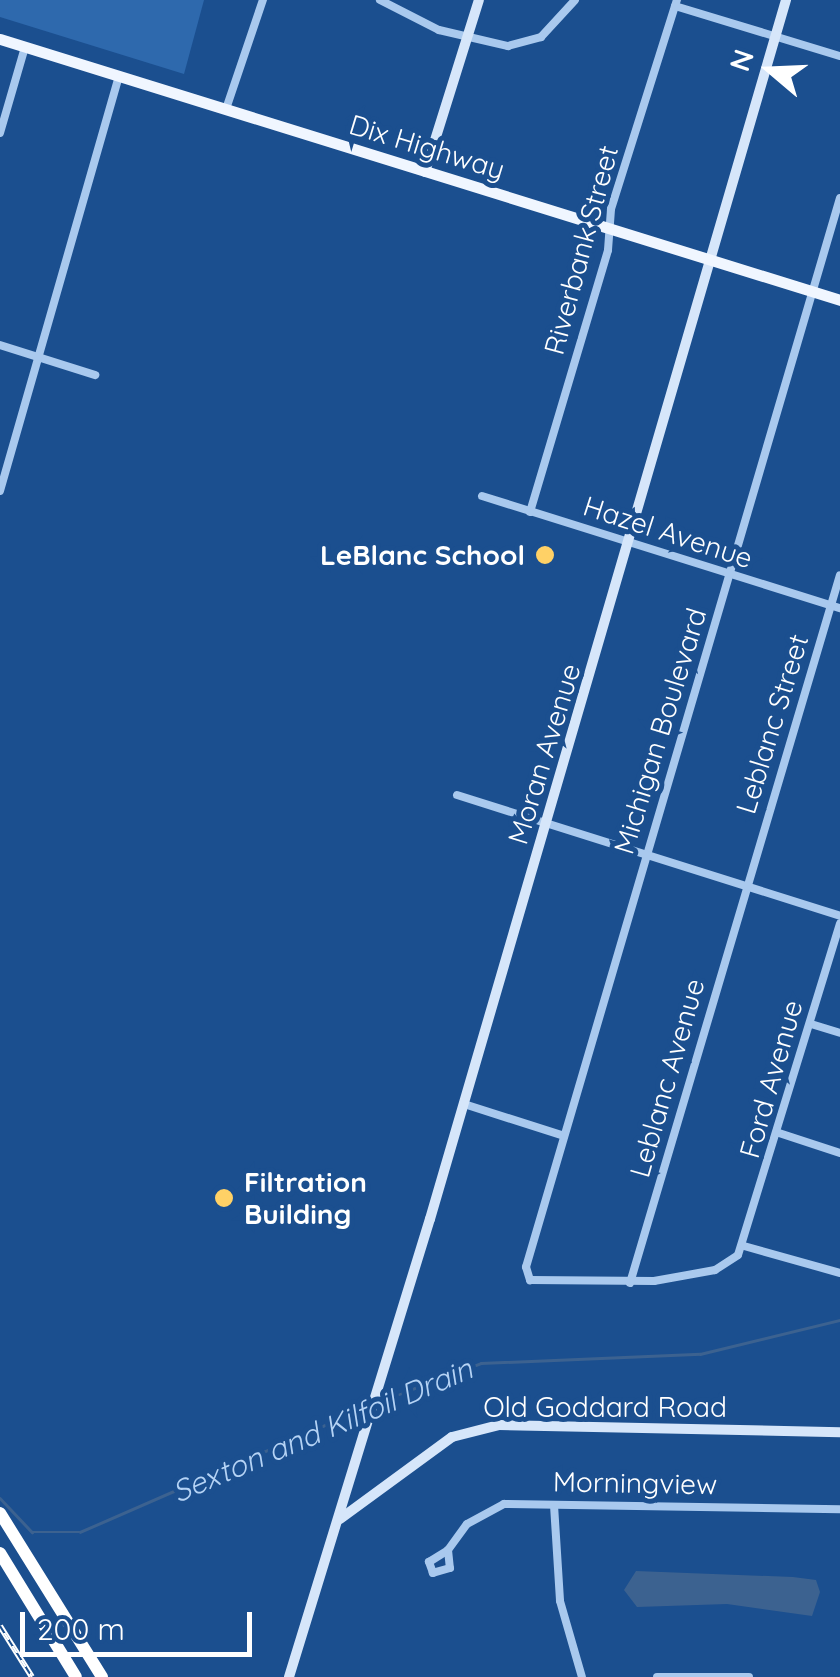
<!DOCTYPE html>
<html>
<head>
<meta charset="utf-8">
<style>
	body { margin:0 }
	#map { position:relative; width:840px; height:1677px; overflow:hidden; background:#1b4f8f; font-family:Quicksand,sans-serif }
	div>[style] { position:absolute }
	.green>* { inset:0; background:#2e69ad }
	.water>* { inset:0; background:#3c6290 }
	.stream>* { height:2.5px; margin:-1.25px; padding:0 1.25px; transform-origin:1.25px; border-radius:1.25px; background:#3c6290 }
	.street>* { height:8px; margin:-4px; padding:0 4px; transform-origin:4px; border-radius:4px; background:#a9c9ee }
	.secondary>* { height:10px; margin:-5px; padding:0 5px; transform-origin:5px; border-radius:5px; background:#d6e6fa }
	.primary>* { height:11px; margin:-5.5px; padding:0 5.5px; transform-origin:5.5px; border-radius:5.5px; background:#f0f6ff }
	.highway>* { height:12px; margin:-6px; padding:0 6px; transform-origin:6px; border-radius:6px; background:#fff }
	.rail>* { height:6px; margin-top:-3px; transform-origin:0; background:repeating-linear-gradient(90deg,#1b4f8f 0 8px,#fff 0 16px); box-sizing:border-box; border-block:2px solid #fff }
	.dots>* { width:28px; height:28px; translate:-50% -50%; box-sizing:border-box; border:5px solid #1b4f8f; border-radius:50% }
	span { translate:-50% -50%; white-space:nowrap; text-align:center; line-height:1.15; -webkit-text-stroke:10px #1b4f8f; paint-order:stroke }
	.street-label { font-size:28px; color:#fff }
	.poi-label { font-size:28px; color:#fff; font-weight:700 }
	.right { translate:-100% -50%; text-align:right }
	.left { translate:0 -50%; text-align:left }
	.water-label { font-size:30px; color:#b5d3f5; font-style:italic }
	.north { position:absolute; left:720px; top:20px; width:100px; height:100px; -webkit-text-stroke:8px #1b4f8f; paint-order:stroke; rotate:289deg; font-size:28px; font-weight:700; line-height:40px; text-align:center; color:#fff }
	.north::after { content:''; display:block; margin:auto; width:35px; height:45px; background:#fff; clip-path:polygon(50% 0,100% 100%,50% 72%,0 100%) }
	.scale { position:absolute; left:20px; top:1612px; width:232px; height:45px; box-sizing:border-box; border:5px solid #fff; border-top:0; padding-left:12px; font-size:30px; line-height:35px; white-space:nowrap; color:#fff; -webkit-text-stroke:8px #1b4f8f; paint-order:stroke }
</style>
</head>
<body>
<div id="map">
	<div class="green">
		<div style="clip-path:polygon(0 0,204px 0,184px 74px,0 17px)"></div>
	</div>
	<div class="water">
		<div style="clip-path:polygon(636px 1571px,793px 1577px,816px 1580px,820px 1592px,812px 1616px,727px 1604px,637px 1607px,624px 1590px)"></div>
	</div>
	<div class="stream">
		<div style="left:380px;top:1401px;width:108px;rotate:-20.6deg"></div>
		<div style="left:481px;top:1363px;width:219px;rotate:-2.4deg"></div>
		<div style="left:700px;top:1354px;width:144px;rotate:-13.7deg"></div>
		<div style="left:0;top:1498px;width:47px;rotate:46.7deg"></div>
		<div style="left:32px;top:1532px;width:48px"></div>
		<div style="left:80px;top:1532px;width:314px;rotate:-23.6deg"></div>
	</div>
	<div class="street">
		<div style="left:380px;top:0;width:66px;rotate:27deg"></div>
		<div style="left:439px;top:30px;width:71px;rotate:13.1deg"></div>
		<div style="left:508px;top:46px;width:34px;rotate:-15deg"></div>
		<div style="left:541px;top:37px;width:50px;rotate:-47.4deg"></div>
		<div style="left:675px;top:6px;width:172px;rotate:16.9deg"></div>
		<div style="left:226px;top:109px;width:115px;rotate:-71.3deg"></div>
		<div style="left:0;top:133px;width:90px;rotate:-73.8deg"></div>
		<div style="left:840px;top:198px;width:1114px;rotate:106.37deg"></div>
		<div style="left:526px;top:1267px;width:14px;rotate:73deg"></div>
		<div style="left:530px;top:1280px;width:124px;rotate:0.5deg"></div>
		<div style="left:654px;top:1281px;width:62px;rotate:-10.2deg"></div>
		<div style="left:715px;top:1270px;width:27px;rotate:-33deg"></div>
		<div style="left:738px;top:1255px;width:347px;rotate:-72.9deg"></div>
		<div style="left:0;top:345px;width:100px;rotate:17.5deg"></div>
		<div style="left:0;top:491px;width:431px;rotate:-74deg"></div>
		<div style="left:482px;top:496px;width:375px;rotate:17.4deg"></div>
		<div style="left:530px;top:512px;width:273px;rotate:-73.4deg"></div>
		<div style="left:608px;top:250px;width:41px;rotate:-85.8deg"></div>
		<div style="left:611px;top:209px;width:219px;rotate:-72.5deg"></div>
		<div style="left:457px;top:795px;width:402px;rotate:17.5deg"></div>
		<div style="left:811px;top:1024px;width:30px;rotate:17deg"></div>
		<div style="left:464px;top:1104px;width:105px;rotate:17.7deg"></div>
		<div style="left:779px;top:1133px;width:64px;rotate:18.2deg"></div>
		<div style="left:744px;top:1246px;width:100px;rotate:15.7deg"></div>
		<div style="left:630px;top:1283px;width:738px;rotate:-73.48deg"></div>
		<div style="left:554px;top:1505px;width:96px;rotate:86.4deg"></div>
		<div style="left:560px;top:1601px;width:79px;rotate:73.9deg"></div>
		<div style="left:448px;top:1550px;width:18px;rotate:84deg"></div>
		<div style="left:450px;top:1568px;width:18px;rotate:164deg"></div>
		<div style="left:433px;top:1573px;width:12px;rotate:-110deg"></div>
		<div style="left:429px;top:1562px;width:22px;rotate:-32deg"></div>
		<div style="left:448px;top:1550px;width:32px;rotate:-54deg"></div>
		<div style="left:467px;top:1524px;width:42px;rotate:-28.4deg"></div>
		<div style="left:504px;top:1504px;width:336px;rotate:0.9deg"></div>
		<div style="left:657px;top:1677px;width:92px"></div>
	</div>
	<div class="secondary">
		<div style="left:425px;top:172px;width:180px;rotate:-72.6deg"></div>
		<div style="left:340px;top:1519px;width:139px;rotate:-36.2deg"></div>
		<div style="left:452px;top:1437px;width:49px;rotate:-14.3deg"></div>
		<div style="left:499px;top:1425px;width:341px;rotate:1.2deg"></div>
		<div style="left:289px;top:1677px;width:479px;rotate:-72.9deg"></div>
		<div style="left:430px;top:1219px;width:1270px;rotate:-73.72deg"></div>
	</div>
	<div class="primary">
		<div style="left:0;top:39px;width:880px;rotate:17.26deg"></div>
	</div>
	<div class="highway">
		<div style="left:0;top:1513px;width:193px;rotate:58.1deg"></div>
		<div style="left:0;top:1553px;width:145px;rotate:58.5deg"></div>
	</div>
	<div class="rail">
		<div style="left:0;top:1626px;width:60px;rotate:57.9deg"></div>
	</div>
	<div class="dots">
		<div style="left:545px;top:555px;background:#ffd166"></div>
		<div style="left:224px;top:1198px;background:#ffd166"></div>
	</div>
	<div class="street-label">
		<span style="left:427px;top:147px;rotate:17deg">Dix Highway</span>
		<span style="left:581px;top:250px;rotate:-75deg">Riverbank Street</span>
		<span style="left:668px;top:532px;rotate:18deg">Hazel Avenue</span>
		<span style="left:772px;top:724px;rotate:-73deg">Leblanc Street</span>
		<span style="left:660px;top:731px;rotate:-73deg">Michigan Boulevard</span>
		<span style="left:544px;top:754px;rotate:-73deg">Moran Avenue</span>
		<span style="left:667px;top:1078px;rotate:-74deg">Leblanc Avenue</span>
		<span style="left:771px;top:1079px;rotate:-74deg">Ford Avenue</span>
		<span style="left:605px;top:1407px">Old Goddard Road</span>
		<span style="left:635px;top:1483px;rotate:1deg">Morningview</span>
	</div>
	<div class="poi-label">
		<span class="right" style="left:525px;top:555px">LeBlanc School</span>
		<span class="left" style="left:244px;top:1198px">Filtration<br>Building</span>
	</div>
	<div class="water-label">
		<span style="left:322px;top:1430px;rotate:-23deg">Sexton and Kilfoil Drain</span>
	</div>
	<div class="north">N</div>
	<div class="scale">200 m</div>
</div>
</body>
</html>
